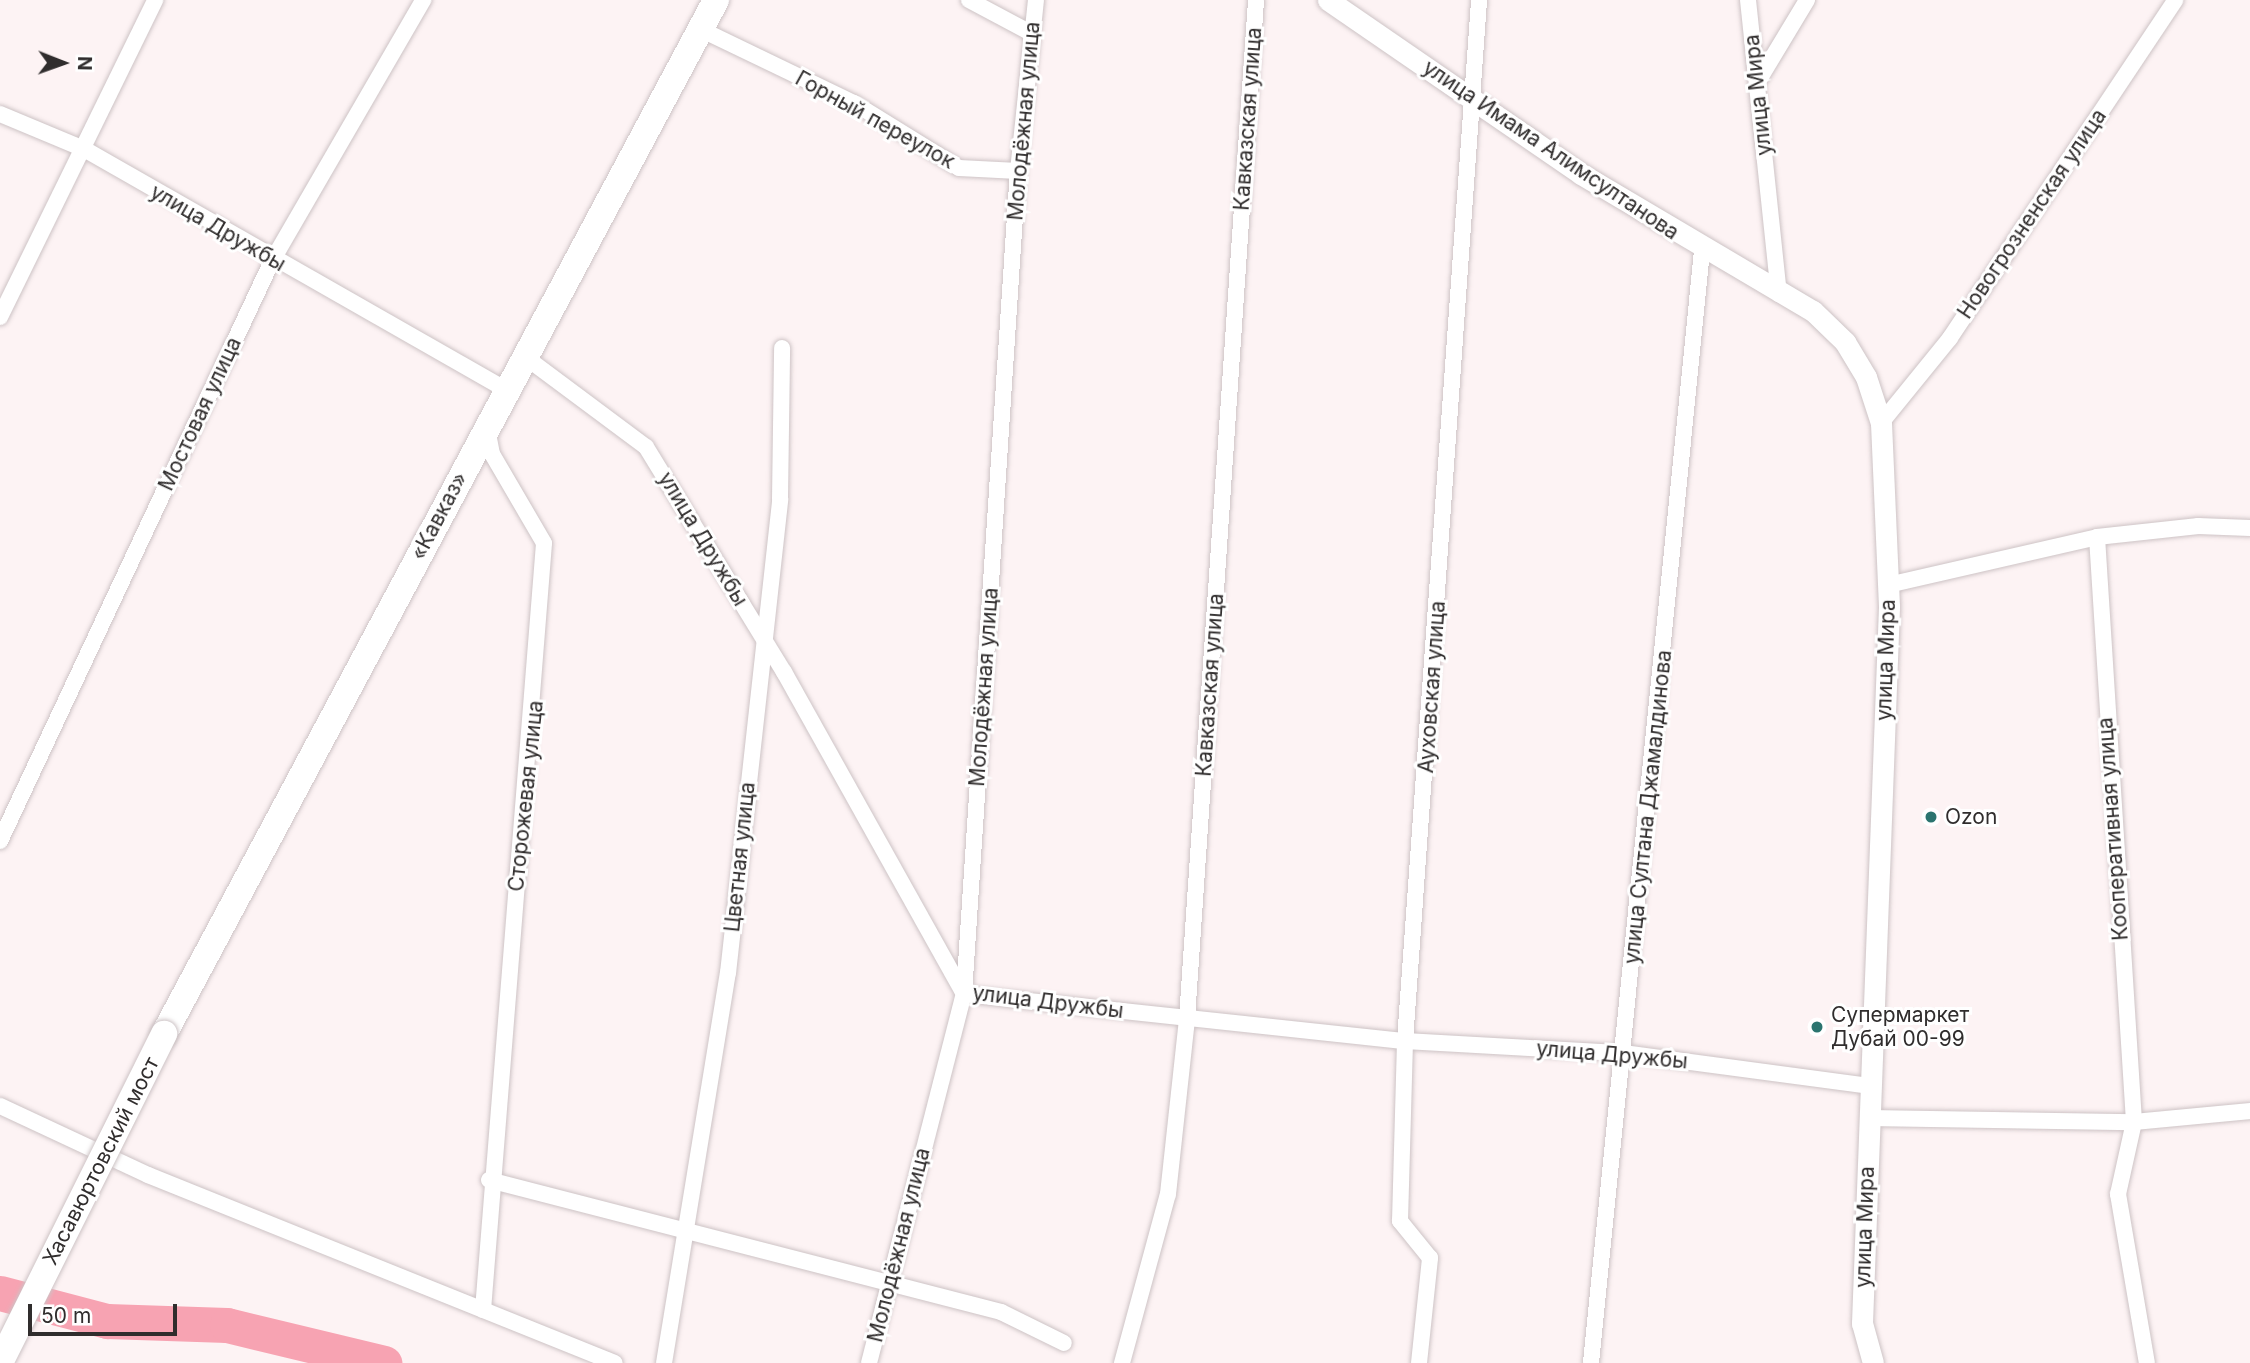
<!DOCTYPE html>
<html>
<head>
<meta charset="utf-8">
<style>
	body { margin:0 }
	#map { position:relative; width:2250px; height:1363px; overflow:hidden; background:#fdf3f4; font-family:Inter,sans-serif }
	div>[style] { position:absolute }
	.river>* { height:35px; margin:-17.5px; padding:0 17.5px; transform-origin:17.5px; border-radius:17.5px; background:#f7a3b2 }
	.roads { filter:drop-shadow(0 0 2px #cdc3c5) drop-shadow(0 0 2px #cdc3c5) }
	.minor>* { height:16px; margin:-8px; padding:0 8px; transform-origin:8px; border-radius:8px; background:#fff }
	.secondary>* { height:21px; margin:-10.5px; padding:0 10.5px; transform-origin:10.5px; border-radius:10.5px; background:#fff }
	.trunk>* { height:26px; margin:-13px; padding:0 13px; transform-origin:13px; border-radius:13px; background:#fff }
	.bridges { filter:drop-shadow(0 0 2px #cdc3c5) drop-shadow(0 0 2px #cdc3c5) }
	.trunk-bridge>* { height:26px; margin:-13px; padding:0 13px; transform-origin:13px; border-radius:13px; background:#fff }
	.dots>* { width:19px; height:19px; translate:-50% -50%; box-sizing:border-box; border:4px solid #fff; border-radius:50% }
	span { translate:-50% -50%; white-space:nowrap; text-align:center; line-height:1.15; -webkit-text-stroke:6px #fff; paint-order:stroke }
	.street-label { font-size:21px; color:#302d2d }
	.poi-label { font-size:21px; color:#302d2d }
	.left { translate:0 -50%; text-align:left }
	.north { position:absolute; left:28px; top:28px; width:70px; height:70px; -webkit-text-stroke:5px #fff; paint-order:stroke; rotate:91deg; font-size:19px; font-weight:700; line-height:28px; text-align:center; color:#302d2d }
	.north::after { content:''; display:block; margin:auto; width:24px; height:32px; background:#302d2d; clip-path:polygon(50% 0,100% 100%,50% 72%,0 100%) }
	.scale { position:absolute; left:28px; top:1304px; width:149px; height:32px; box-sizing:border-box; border:4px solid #302d2d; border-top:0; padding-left:9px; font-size:21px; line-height:24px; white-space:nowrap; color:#302d2d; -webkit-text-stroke:5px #fff; paint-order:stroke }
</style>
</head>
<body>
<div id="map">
	<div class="river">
		<div style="left:0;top:1293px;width:111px;rotate:14.7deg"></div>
		<div style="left:107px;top:1321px;width:120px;rotate:1.9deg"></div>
		<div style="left:227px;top:1325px;width:162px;rotate:13.6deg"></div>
	</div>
	<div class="roads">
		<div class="minor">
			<div style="left:969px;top:0;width:68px;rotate:28.1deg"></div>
			<div style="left:1748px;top:0;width:296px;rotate:84deg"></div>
			<div style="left:700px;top:29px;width:171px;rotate:25.7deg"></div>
			<div style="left:854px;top:103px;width:123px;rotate:31.8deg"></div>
			<div style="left:959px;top:168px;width:59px;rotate:2.9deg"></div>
			<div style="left:1757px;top:83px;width:97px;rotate:-58.9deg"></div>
			<div style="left:0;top:114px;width:91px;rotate:22.6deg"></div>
			<div style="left:84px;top:149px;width:486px;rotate:29.7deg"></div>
			<div style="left:0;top:317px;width:353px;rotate:-63.9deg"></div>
			<div style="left:524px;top:356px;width:152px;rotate:36.7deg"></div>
			<div style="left:646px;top:447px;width:264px;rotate:58.5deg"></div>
			<div style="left:784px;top:672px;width:369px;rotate:60.8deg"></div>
			<div style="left:1881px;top:423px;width:109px;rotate:-50.9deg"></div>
			<div style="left:1950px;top:338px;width:406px;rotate:-56.3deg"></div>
			<div style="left:2097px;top:537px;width:586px;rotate:86.38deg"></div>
			<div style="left:2134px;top:1122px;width:74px;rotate:102.5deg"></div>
			<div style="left:2118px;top:1194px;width:171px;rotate:80.3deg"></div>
			<div style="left:1888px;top:585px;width:214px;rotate:-12.9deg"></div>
			<div style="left:2097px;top:537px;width:102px;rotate:-6.2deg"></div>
			<div style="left:2198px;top:526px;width:52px;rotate:2.2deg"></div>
			<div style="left:0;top:841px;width:641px;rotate:-64.88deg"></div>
			<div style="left:272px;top:261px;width:302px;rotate:-59.9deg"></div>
			<div style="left:964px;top:994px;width:443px;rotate:6.1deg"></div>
			<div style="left:1405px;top:1041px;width:218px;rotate:3.2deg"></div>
			<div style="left:1623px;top:1053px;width:250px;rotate:7.6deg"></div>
			<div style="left:0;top:1106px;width:163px;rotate:25deg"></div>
			<div style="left:148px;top:1175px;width:503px;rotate:21.93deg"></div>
			<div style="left:1868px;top:1118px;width:266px;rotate:0.9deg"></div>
			<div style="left:2134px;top:1122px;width:117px;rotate:-5.4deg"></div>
			<div style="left:489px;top:1180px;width:529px;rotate:14.46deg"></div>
			<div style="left:1001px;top:1312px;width:70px;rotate:26.2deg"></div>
			<div style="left:483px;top:1310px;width:769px;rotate:-85.45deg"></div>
			<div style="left:544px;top:543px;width:103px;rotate:-120.3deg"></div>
			<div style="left:492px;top:454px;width:26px;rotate:-101deg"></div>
			<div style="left:664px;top:1363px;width:395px;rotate:-80.7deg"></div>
			<div style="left:728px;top:973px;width:477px;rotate:-83.7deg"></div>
			<div style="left:780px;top:499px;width:151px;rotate:-89.2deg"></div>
			<div style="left:869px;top:1363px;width:381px;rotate:-75.6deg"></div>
			<div style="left:964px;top:994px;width:825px;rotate:-86.25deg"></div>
			<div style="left:1018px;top:171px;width:172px;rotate:-84deg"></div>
			<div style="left:1122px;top:1363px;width:175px;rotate:-74.8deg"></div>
			<div style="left:1168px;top:1194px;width:177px;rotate:-83.8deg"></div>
			<div style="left:1187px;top:1018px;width:1020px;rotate:-86.12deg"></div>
			<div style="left:1419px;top:1363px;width:106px;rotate:-84deg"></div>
			<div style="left:1430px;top:1258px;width:48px;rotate:-129deg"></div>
			<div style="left:1400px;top:1221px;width:180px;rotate:-88.4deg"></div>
			<div style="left:1405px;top:1041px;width:1044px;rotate:-85.93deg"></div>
			<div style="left:1591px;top:1363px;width:1119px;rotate:-84.3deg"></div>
		</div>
		<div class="secondary">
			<div style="left:1328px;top:0;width:307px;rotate:34.5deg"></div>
			<div style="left:1581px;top:174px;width:269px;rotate:30.6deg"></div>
			<div style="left:1813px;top:311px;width:45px;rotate:44.1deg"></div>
			<div style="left:1845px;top:342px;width:41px;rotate:59deg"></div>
			<div style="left:1866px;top:377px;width:48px;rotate:71.9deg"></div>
			<div style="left:1881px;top:423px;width:184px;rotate:87.5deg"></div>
			<div style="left:1889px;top:607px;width:717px;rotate:92.16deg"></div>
			<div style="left:1862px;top:1323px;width:41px;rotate:74.6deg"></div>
		</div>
		<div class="trunk">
			<div style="left:164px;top:1034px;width:1172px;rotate:-61.9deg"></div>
		</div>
	</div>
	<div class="bridges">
		<div class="trunk-bridge">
			<div style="left:0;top:1363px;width:368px;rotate:-63.5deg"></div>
		</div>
	</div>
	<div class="dots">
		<div style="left:1931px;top:817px;background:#2b746f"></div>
		<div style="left:1817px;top:1027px;background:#2b746f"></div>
	</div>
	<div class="street-label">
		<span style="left:1758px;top:95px;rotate:-96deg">улица Мира</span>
		<span style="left:1248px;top:119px;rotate:-86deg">Кавказская улица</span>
		<span style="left:875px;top:120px;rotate:29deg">Горный переулок</span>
		<span style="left:1024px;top:121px;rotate:-85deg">Молодёжная улица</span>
		<span style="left:1551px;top:150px;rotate:34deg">улица Имама Алимсултанова</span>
		<span style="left:2032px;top:214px;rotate:-56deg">Новогрозненская улица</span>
		<span style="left:218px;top:228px;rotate:30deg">улица Дружбы</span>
		<span style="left:200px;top:414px;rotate:-65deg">Мостовая улица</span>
		<span style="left:439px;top:516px;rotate:-62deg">«Кавказ»</span>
		<span style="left:703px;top:539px;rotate:59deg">улица Дружбы</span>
		<span style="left:1886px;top:660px;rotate:-88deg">улица Мира</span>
		<span style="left:1210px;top:685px;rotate:-86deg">Кавказская улица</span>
		<span style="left:984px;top:687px;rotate:-86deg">Молодёжная улица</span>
		<span style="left:1432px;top:687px;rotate:-86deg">Ауховская улица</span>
		<span style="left:526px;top:796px;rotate:-84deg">Сторожевая улица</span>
		<span style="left:1648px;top:807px;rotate:-84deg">улица Султана Джамалдинова</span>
		<span style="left:2113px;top:829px;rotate:-94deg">Кооперативная улица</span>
		<span style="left:740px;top:857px;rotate:-84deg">Цветная улица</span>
		<span style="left:1048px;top:1002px;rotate:7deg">улица Дружбы</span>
		<span style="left:1612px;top:1055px;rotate:5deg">улица Дружбы</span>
		<span style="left:101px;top:1161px;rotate:-63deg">Хасавюртовский мост</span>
		<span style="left:1865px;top:1227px;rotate:-88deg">улица Мира</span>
		<span style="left:899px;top:1245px;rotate:-76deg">Молодёжная улица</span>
	</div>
	<div class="poi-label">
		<span class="left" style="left:1945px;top:817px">Ozon</span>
		<span class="left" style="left:1831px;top:1027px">Супермаркет<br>Дубай 00-99</span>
	</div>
	<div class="north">N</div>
	<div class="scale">50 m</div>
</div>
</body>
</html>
